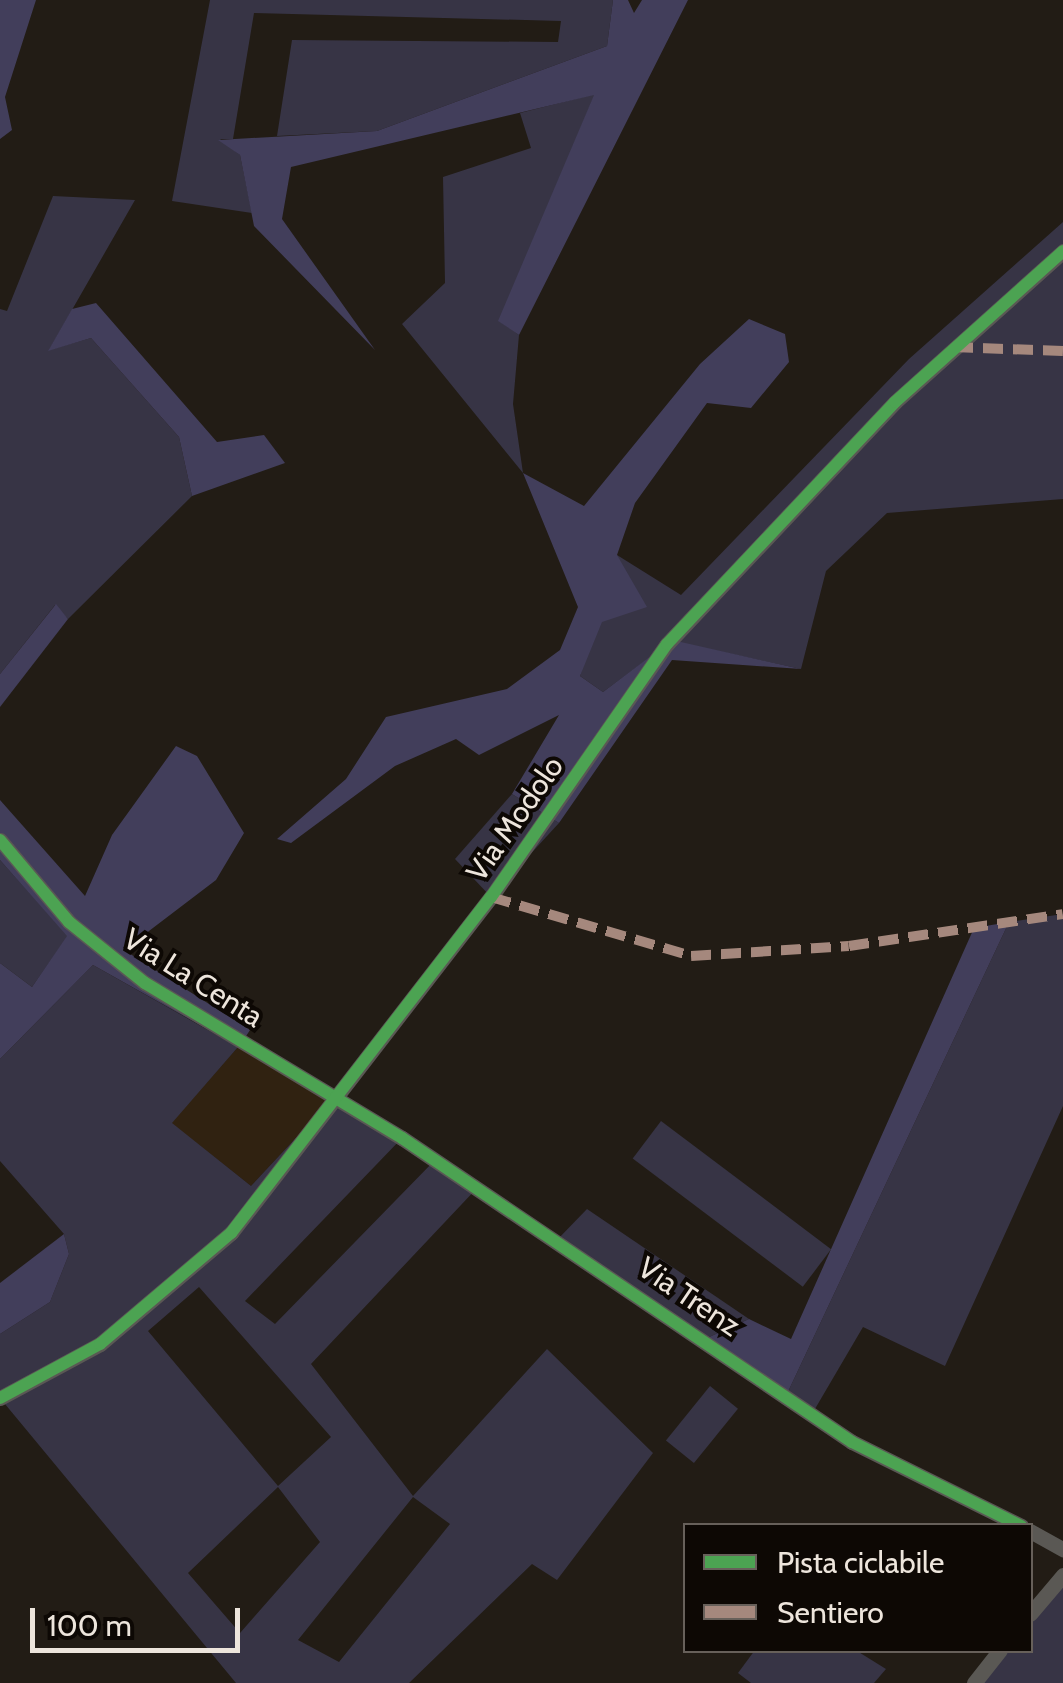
<!DOCTYPE html>
<html>
<head>
<meta charset="utf-8">
<style>
	body { margin:0 }
	#map { position:relative; width:1063px; height:1683px; overflow:hidden; background:#221c15; font-family:Cabin,sans-serif }
	div>[style] { position:absolute }
	.built>* { inset:0; background:#302211 }
	.green>* { inset:0; background:#373445; transform-origin:0 0 }
	.forest>* { inset:0; background:#423e5b }
	.minor>* { height:15px; margin:-7.5px; padding:0 7.5px; transform-origin:7.5px; border-radius:7.5px; background:#5a5854 }
	.quiet>* { height:10px; margin-top:-5px; transform-origin:0; background:repeating-linear-gradient(90deg,#a5887d 0 20px,transparent 0 30px) }
	.cycleway>* { height:12px; margin:-6px; padding:0 6px; transform-origin:6px; border-radius:6px; background:#4ca352 }
	span { translate:-50% -50%; white-space:nowrap; text-align:center; line-height:1.15; -webkit-text-stroke:8px #0d0804; paint-order:stroke }
	.street-label { font-size:30px; color:#ede5dc }
	.legend { position:absolute; left:683px; top:1523px; width:350px; height:130px; box-sizing:border-box; background:#0d0804; border:2px solid #67605a; margin:0; padding:12px 18px; list-style:none; font-size:30px; color:#ede5dc }
	.legend li { display:flex; align-items:center; gap:20px; height:50px }
	.legend b { width:50px; border:2px solid #67605a }
	.scale { position:absolute; left:30px; top:1608px; width:210px; height:45px; box-sizing:border-box; border:5px solid #ede5dc; border-top:0; padding-left:12px; font-size:30px; line-height:35px; white-space:nowrap; color:#ede5dc; -webkit-text-stroke:8px #0d0804; paint-order:stroke }
</style>
</head>
<body>
<div id="map">
	<div class="built">
		<div style="clip-path:polygon(238px 1047px,336px 1095px,251px 1186px,171px 1123px)"></div>
	</div>
	<div class="green">
		<div style="clip-path:polygon(210px 0,613px 0,607px 46px,377px 131px,277px 136px,292px 40px,558px 42px,561px 21px,254px 13px,233px 139px,220px 139px,240px 155px,252px 213px,172px 201px)"></div>
		<div style="clip-path:polygon(595px 94px,499px 321px,519px 335px,513px 404px,523px 473px,402px 324px,445px 283px,443px 177px,531px 148px,520px 113px)"></div>
		<div style="clip-path:polygon(53px 196px,135px 200px,49px 350px,91px 338px,179px 437px,192px 496px,68px 619px,55px 605px,0 674px,0 309px,7px 311px)"></div>
		<div style="clip-path:polygon(1063px 222px,1063px 499px,887px 513px,826px 571px,801px 669px,672px 641px,603px 692px,580px 676px,617px 555px,681px 595px,909px 359px)"></div>
		<div style="clip-path:polygon(512px 794px,559px 823px,491px 897px,455px 859px)"></div>
		<div style="clip-path:polygon(0 860px,68px 936px,32px 987px,0 963px)"></div>
		<div style="clip-path:polygon(1063px 914px,1063px 1106px,945px 1366px,863px 1327px,812px 1414px,786px 1396px,1009px 922px)"></div>
		<div style="clip-path:polygon(evenodd,93px 965px,238px 1047px,172px 1123px,251px 1186px,336px 1095px,402px 1138px,245px 1301px,275px 1324px,435px 1160px,478px 1187px,311px 1364px,413px 1496px,547px 1349px,653px 1453px,557px 1580px,532px 1564px,409px 1683px,236px 1683px,0 1398px,0 1334px,50px 1302px,69px 1254px,64px 1234px,0 1161px,0 1059px,93px 965px,199px 1287px,331px 1437px,278px 1486px,148px 1331px,199px 1287px,93px 965px,278px 1487px,320px 1542px,240px 1633px,188px 1573px,278px 1487px,93px 965px,413px 1497px,450px 1524px,339px 1662px,298px 1640px,413px 1497px)"></div>
		<div style="left:661px;top:1121px;width:213px;height:47px;rotate:37deg"></div>
		<div style="clip-path:polygon(587px 1209px,749px 1319px,707px 1338px,557px 1240px)"></div>
		<div style="left:710px;top:1386px;width:36px;height:70px;rotate:39deg"></div>
		<div style="clip-path:polygon(1063px 1573px,1063px 1683px,967px 1683px,995px 1651px,1030px 1650px,1031px 1611px)"></div>
		<div style="clip-path:polygon(755px 1650px,857px 1651px,886px 1669px,874px 1683px,751px 1683px,738px 1673px)"></div>
	</div>
	<div class="forest">
		<div style="clip-path:polygon(0 0,36px 0,5px 97px,12px 130px,0 139px)"></div>
		<div style="clip-path:polygon(613px 0,628px 0,634px 13px,642px 0,688px 0,519px 335px,498px 321px,594px 95px,291px 167px,282px 219px,375px 350px,254px 226px,240px 155px,218px 140px,377px 131px,607px 46px)"></div>
		<div style="clip-path:polygon(96px 303px,217px 442px,264px 435px,285px 463px,192px 496px,179px 437px,91px 338px,48px 351px,72px 309px)"></div>
		<div style="clip-path:polygon(749px 319px,785px 334px,789px 362px,751px 408px,707px 403px,635px 503px,617px 555px,647px 607px,602px 622px,580px 676px,603px 692px,672px 640px,801px 669px,672px 660px,559px 823px,512px 794px,559px 715px,479px 755px,456px 739px,395px 766px,291px 843px,277px 839px,346px 779px,386px 717px,507px 689px,560px 650px,578px 607px,523px 473px,584px 506px,700px 364px)"></div>
		<div style="clip-path:polygon(56px 604px,68px 619px,0 707px,0 674px)"></div>
		<div style="clip-path:polygon(176px 746px,197px 756px,244px 833px,216px 880px,124px 950px,250px 1030px,239px 1047px,93px 965px,0 1059px,0 963px,32px 987px,67px 936px,0 860px,0 800px,85px 896px,112px 835px)"></div>
		<div style="clip-path:polygon(1009px 922px,786px 1396px,707px 1338px,749px 1319px,791px 1339px,974px 928px)"></div>
		<div style="clip-path:polygon(64px 1234px,69px 1254px,50px 1302px,0 1334px,0 1283px)"></div>
	</div>
	<div class="minor">
		<div style="left:0;top:840px;width:107px;rotate:49.9deg"></div>
		<div style="left:69px;top:922px;width:97px;rotate:38.8deg"></div>
		<div style="left:145px;top:983px;width:300px;rotate:31.1deg"></div>
		<div style="left:402px;top:1138px;width:543px;rotate:34.04deg"></div>
		<div style="left:852px;top:1442px;width:189px;rotate:26.4deg"></div>
		<div style="left:0;top:1398px;width:114px;rotate:-28.4deg"></div>
		<div style="left:100px;top:1344px;width:172px;rotate:-40.3deg"></div>
		<div style="left:231px;top:1233px;width:425px;rotate:-52.3deg"></div>
		<div style="left:491px;top:897px;width:308px;rotate:-55.2deg"></div>
		<div style="left:667px;top:644px;width:332px;rotate:-46.7deg"></div>
		<div style="left:895px;top:402px;width:226px;rotate:-41.9deg"></div>
		<div style="left:1030px;top:1531px;width:38px;rotate:29deg"></div>
		<div style="left:1030px;top:1614px;width:51px;rotate:-49.8deg"></div>
		<div style="left:974px;top:1683px;width:42px;rotate:-51.8deg"></div>
	</div>
	<div class="quiet">
		<div style="left:953px;top:347px;width:110px;rotate:2.1deg"></div>
		<div style="left:491px;top:897px;width:209px;rotate:16.4deg"></div>
		<div style="left:691px;top:956px;width:158px;rotate:-3.6deg"></div>
		<div style="left:849px;top:946px;width:216px;rotate:-8.5deg"></div>
	</div>
	<div class="cycleway">
		<div style="left:0;top:840px;width:107px;rotate:49.9deg"></div>
		<div style="left:69px;top:922px;width:97px;rotate:38.8deg"></div>
		<div style="left:145px;top:983px;width:300px;rotate:31.1deg"></div>
		<div style="left:402px;top:1138px;width:543px;rotate:34.04deg"></div>
		<div style="left:852px;top:1442px;width:189px;rotate:26.4deg"></div>
		<div style="left:0;top:1398px;width:114px;rotate:-28.4deg"></div>
		<div style="left:100px;top:1344px;width:172px;rotate:-40.3deg"></div>
		<div style="left:231px;top:1233px;width:425px;rotate:-52.3deg"></div>
		<div style="left:491px;top:897px;width:308px;rotate:-55.2deg"></div>
		<div style="left:667px;top:644px;width:332px;rotate:-46.7deg"></div>
		<div style="left:895px;top:402px;width:226px;rotate:-41.9deg"></div>
	</div>
	<div class="street-label">
		<span style="left:515px;top:819px;rotate:-55deg">Via Modolo</span>
		<span style="left:193px;top:978px;rotate:32deg">Via La Centa</span>
		<span style="left:689px;top:1297px;rotate:34deg">Via Trenz</span>
	</div>
	<ul class="legend">
	<li><b style="height:12px;background:#4ca352"></b>Pista ciclabile</li>
	<li><b style="height:12px;background:#a5887d"></b>Sentiero</li>
	</ul>
	<div class="scale">100 m</div>
</div>
</body>
</html>
